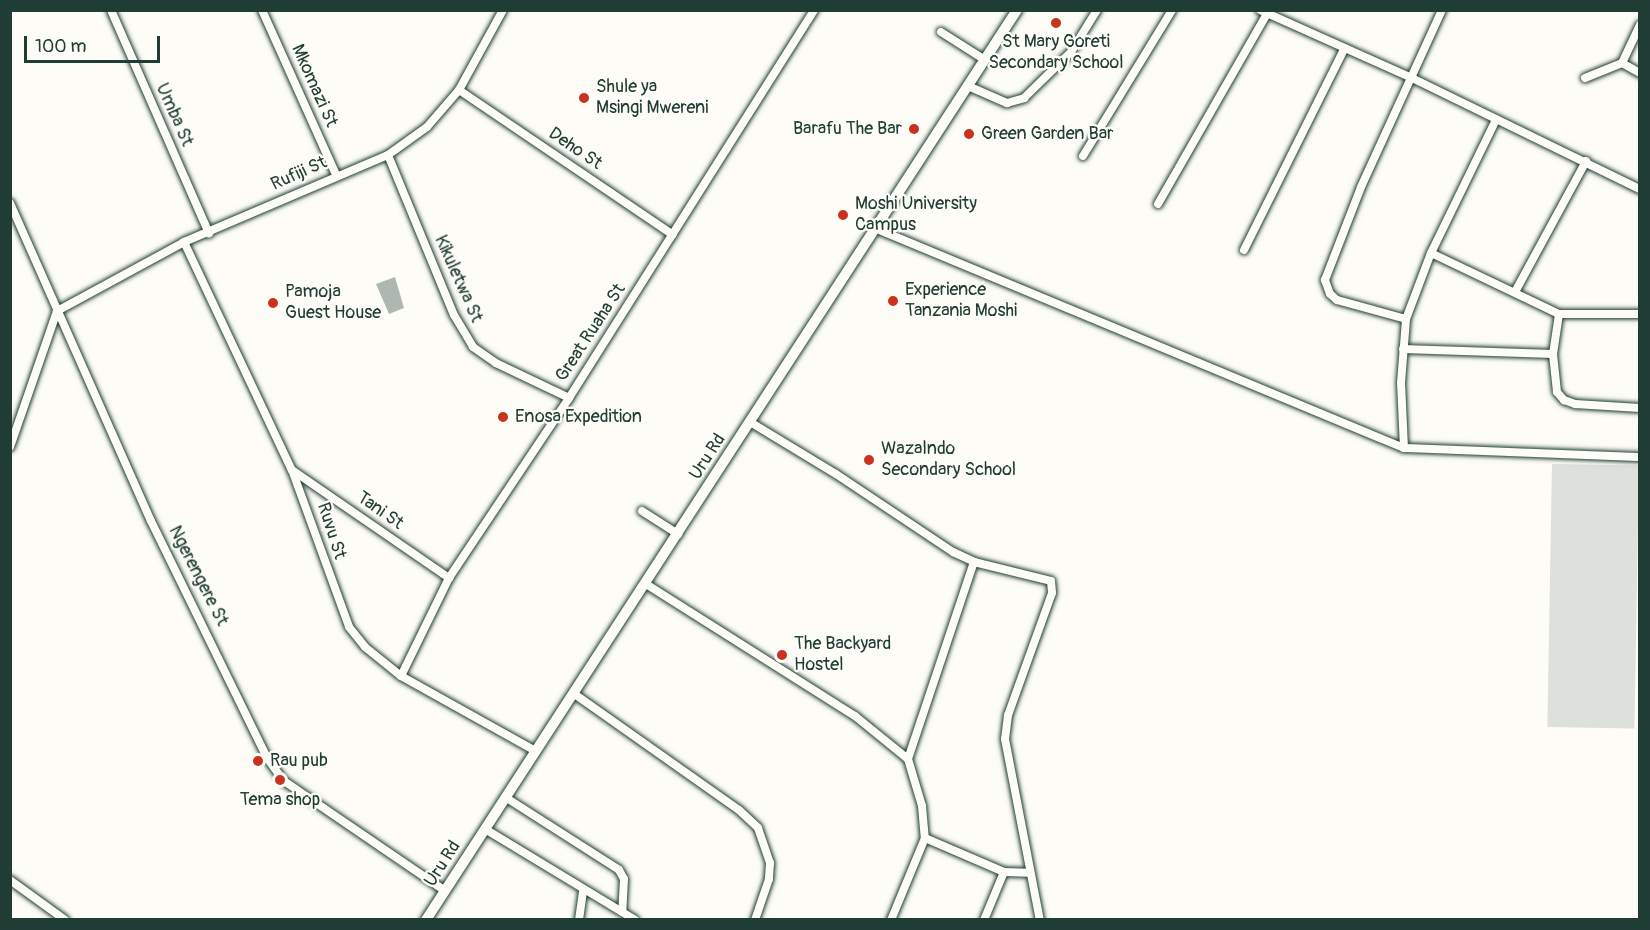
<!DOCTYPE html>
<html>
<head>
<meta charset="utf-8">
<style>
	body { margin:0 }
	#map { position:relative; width:1650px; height:930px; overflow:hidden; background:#fdfcf7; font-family:Pangolin,sans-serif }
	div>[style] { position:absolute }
	.green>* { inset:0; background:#dde0db; transform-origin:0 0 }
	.water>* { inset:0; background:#aeb8b1 }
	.roads { filter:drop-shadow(0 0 2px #1f3d34) drop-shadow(0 0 2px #1f3d34) }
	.minor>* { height:8px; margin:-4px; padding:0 4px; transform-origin:4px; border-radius:4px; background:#fdfcf7 }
	.tertiary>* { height:10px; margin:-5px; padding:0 5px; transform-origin:5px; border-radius:5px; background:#fdfcf7 }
	.dots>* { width:16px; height:16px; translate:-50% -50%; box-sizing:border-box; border:3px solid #fdfcf7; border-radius:50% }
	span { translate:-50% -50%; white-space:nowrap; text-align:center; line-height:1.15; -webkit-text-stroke:4.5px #fdfcf7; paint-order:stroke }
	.poi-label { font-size:18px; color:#1f3d34 }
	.left { translate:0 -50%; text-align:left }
	.right { translate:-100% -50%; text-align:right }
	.street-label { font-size:18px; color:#1f3d34 }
	.frame { position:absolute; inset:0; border:12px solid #1f3d34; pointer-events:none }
	.scale { position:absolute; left:24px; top:36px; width:136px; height:27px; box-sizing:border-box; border:3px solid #1f3d34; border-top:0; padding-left:8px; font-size:18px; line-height:21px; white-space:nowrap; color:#1f3d34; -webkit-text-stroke:4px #fdfcf7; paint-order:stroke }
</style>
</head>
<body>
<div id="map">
	<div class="green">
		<div style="left:1552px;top:464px;width:87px;height:263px;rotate:1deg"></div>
	</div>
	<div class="water">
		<div style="clip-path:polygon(395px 277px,404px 308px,389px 314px,376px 284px)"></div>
	</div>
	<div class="roads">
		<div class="minor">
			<div style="left:111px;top:10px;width:244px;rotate:66.3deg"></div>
			<div style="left:262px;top:10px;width:181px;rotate:65.8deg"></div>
			<div style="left:1260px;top:10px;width:167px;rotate:24.1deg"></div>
			<div style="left:1412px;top:78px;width:254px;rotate:26deg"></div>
			<div style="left:941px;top:32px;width:52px;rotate:32.5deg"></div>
			<div style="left:1622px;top:63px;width:42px;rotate:-64.7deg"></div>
			<div style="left:1622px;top:63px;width:21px;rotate:29deg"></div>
			<div style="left:1585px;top:78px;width:40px;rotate:-22deg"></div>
			<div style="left:968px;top:86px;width:43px;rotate:23.6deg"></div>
			<div style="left:1007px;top:103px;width:18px;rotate:-16deg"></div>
			<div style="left:1024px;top:98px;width:66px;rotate:-44.4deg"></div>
			<div style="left:1071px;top:52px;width:49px;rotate:-58.2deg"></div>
			<div style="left:459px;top:90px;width:258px;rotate:34.1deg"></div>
			<div style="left:388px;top:155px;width:173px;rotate:67.6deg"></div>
			<div style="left:454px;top:315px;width:37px;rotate:59deg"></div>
			<div style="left:473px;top:347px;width:28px;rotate:35deg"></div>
			<div style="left:496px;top:363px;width:81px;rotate:25.6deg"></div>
			<div style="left:1083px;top:156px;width:171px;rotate:-58.6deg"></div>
			<div style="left:10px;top:203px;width:348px;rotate:66.1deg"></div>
			<div style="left:151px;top:521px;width:264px;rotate:63.9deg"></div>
			<div style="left:267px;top:758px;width:29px;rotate:54deg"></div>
			<div style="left:284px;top:781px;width:195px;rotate:34.3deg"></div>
			<div style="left:1158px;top:204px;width:219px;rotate:-60.2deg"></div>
			<div style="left:877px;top:229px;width:571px;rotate:22.57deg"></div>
			<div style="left:1404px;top:448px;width:236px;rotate:2.2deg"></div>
			<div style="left:184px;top:242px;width:252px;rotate:64.7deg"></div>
			<div style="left:292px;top:470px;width:167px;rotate:70deg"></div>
			<div style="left:349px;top:627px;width:26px;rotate:51deg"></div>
			<div style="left:365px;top:647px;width:46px;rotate:38.9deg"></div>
			<div style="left:401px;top:676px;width:154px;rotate:29.1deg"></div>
			<div style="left:1244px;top:250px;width:225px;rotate:-63.5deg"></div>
			<div style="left:1431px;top:253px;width:142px;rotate:25.5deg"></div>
			<div style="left:1559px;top:314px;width:40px;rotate:98.5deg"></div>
			<div style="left:1515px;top:292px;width:149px;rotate:-61.5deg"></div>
			<div style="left:1559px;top:314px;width:81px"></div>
			<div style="left:1406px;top:319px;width:72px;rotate:-164.6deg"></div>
			<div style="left:1337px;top:300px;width:9px;rotate:-139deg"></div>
			<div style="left:1330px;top:294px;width:15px;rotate:-110deg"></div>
			<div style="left:1325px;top:280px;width:100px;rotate:-68.8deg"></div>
			<div style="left:1361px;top:187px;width:195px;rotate:-65.4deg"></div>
			<div style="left:1403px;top:349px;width:150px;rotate:1.9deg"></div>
			<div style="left:1553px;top:354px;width:38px;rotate:84deg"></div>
			<div style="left:1557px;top:392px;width:11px;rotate:49deg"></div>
			<div style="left:1564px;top:400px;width:12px;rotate:20deg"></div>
			<div style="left:1575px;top:404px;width:65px;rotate:3.5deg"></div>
			<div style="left:750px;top:422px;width:100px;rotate:31.2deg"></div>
			<div style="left:836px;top:474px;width:141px;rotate:33.7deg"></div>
			<div style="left:953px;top:552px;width:23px;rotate:25deg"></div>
			<div style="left:974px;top:562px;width:79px;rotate:13.9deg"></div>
			<div style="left:1051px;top:581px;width:12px;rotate:85deg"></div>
			<div style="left:1052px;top:593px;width:130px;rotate:109.8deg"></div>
			<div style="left:1008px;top:715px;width:24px;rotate:97deg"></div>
			<div style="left:1005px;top:739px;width:184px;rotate:79.1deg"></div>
			<div style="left:10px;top:447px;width:144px;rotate:-70.9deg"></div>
			<div style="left:57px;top:311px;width:145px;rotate:-28.5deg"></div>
			<div style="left:184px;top:242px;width:222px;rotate:-23.1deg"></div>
			<div style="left:388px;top:155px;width:48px;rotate:-35.7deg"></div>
			<div style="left:427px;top:127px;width:49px;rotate:-49.1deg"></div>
			<div style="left:459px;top:90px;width:91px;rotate:-61.2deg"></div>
			<div style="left:1404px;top:448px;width:65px;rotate:-92.6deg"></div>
			<div style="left:1401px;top:383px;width:64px;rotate:-85.5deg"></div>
			<div style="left:1406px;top:319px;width:71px;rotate:-69.3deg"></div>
			<div style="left:1431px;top:253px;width:148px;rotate:-64deg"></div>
			<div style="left:292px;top:470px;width:191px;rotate:34.5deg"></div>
			<div style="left:642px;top:511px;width:43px;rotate:32.6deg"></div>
			<div style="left:646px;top:584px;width:247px;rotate:32.3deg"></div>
			<div style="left:855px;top:716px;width:68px;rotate:39.1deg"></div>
			<div style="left:908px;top:759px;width:49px;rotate:73.4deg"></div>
			<div style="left:922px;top:806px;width:32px;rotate:85deg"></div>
			<div style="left:925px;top:838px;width:89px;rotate:112.5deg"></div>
			<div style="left:401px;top:676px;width:109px;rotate:-63.9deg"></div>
			<div style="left:449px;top:578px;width:216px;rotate:-56.3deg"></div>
			<div style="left:569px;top:398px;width:459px;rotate:-57.7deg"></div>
			<div style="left:573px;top:693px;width:203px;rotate:35.2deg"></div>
			<div style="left:739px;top:810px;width:26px;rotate:43deg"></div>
			<div style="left:758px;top:828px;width:37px;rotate:71deg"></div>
			<div style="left:770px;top:863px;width:16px;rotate:94deg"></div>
			<div style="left:769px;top:879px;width:43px;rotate:108.9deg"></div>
			<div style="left:908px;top:759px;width:208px;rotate:-71.5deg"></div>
			<div style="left:505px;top:797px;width:135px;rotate:32.6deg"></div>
			<div style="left:619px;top:870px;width:10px;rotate:61deg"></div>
			<div style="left:624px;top:879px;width:33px;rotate:93deg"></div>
			<div style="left:485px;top:829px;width:175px;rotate:31.2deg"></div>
			<div style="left:925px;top:838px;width:86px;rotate:23.3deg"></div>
			<div style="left:1004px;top:872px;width:25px;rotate:2deg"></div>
			<div style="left:10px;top:880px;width:68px;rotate:36deg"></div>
			<div style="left:579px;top:920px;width:29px;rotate:-82deg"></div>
			<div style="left:984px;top:920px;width:52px;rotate:-67.4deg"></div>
		</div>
		<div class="tertiary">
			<div style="left:426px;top:920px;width:1085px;rotate:-57deg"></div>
		</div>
	</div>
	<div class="dots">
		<div style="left:1056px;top:23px;background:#c8321e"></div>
		<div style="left:584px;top:98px;background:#c8321e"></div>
		<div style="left:914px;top:129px;background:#c8321e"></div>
		<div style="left:969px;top:134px;background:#c8321e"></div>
		<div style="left:843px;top:215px;background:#c8321e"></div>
		<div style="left:893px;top:301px;background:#c8321e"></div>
		<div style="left:273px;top:303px;background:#c8321e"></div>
		<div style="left:503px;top:417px;background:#c8321e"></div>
		<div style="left:869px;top:460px;background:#c8321e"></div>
		<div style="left:782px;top:655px;background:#c8321e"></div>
		<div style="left:258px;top:761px;background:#c8321e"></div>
		<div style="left:280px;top:780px;background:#c8321e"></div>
	</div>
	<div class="poi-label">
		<span style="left:1056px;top:53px">St Mary Goreti<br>Secondary School</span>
		<span class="left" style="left:596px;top:98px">Shule ya<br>Msingi Mwereni</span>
		<span class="right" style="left:902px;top:129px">Barafu The Bar</span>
		<span class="left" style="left:981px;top:134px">Green Garden Bar</span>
		<span class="left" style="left:855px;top:215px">Moshi University<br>Campus</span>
		<span class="left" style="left:905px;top:301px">Experience<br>Tanzania Moshi</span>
		<span class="left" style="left:285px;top:303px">Pamoja<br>Guest House</span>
		<span class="left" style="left:515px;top:417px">Enosa Expedition</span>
		<span class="left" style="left:881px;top:460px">Wazalndo<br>Secondary School</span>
		<span class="left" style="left:794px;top:655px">The Backyard<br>Hostel</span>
		<span class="left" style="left:270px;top:761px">Rau pub</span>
		<span style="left:280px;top:800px">Tema shop</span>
	</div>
	<div class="street-label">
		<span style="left:314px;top:86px;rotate:66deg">Mkomazi St</span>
		<span style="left:174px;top:115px;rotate:66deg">Umba St</span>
		<span style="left:575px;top:149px;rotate:34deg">Deho St</span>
		<span style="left:299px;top:174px;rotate:-24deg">Rufiji St</span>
		<span style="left:458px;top:279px;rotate:66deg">Kikuletwa St</span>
		<span style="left:591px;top:333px;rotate:-57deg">Great Ruaha St</span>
		<span style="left:708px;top:457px;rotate:-57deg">Uru Rd</span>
		<span style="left:380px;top:511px;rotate:35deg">Tani St</span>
		<span style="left:331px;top:531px;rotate:72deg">Ruvu St</span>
		<span style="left:198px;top:576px;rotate:63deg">Ngerengere St</span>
		<span style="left:443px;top:864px;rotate:-57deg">Uru Rd</span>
	</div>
	<div class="frame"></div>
	<div class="scale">100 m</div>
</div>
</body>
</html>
